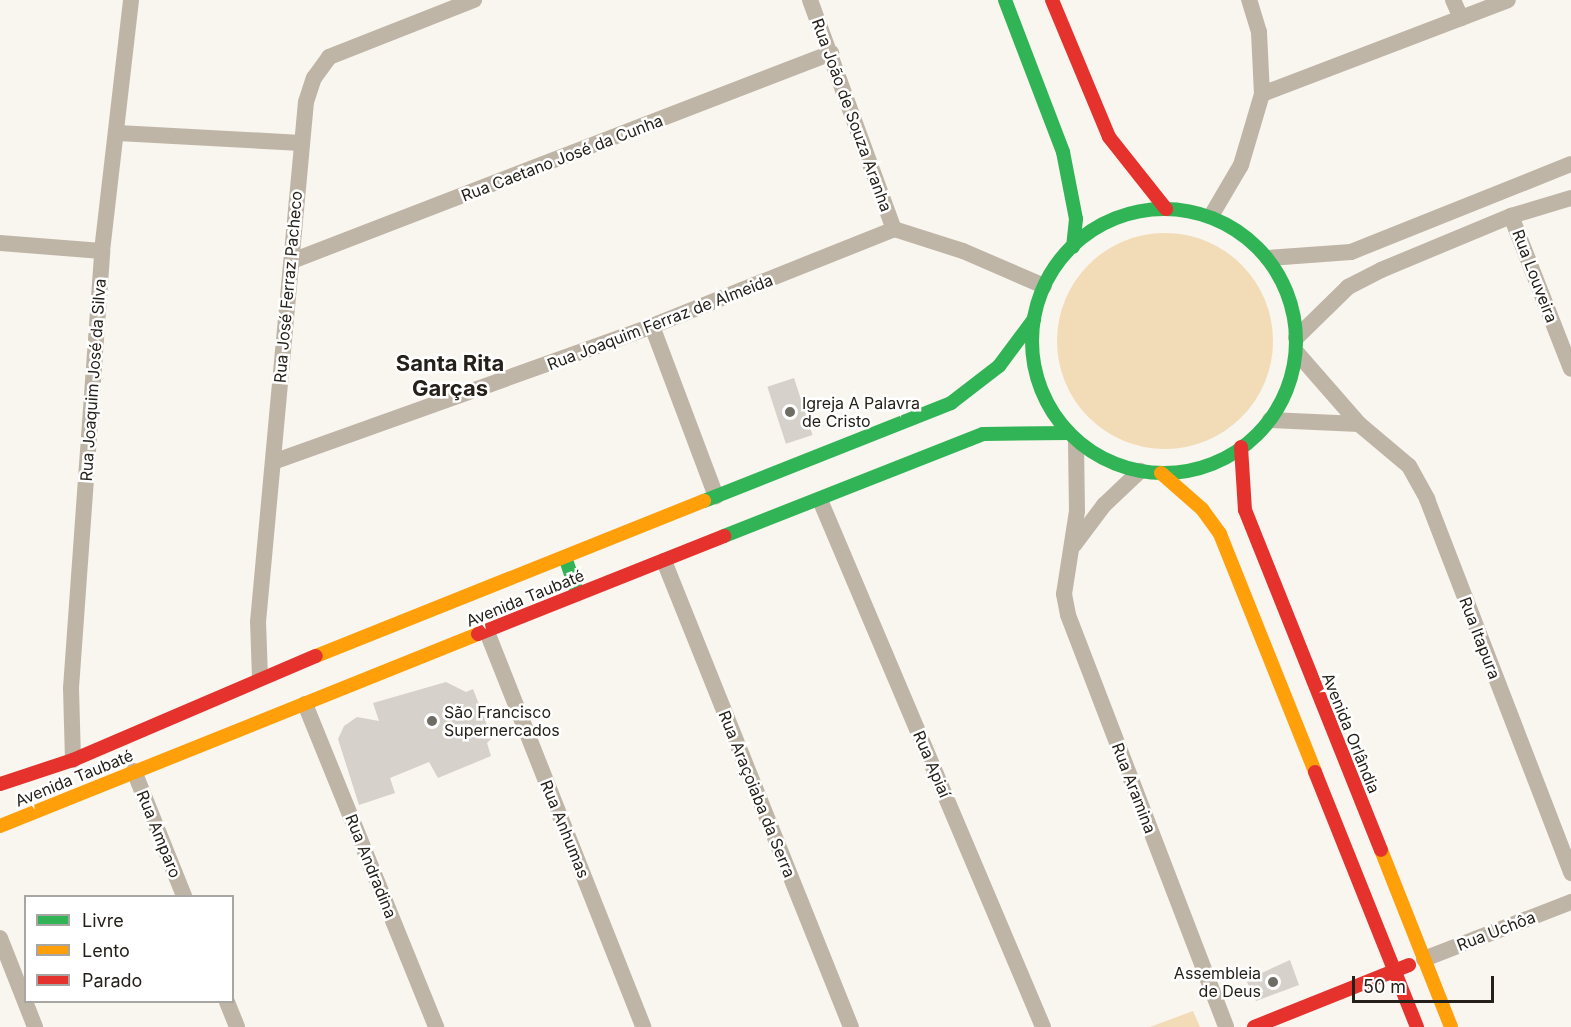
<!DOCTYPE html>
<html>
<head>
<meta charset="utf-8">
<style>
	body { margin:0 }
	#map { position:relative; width:1571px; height:1027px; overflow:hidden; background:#f9f5ef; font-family:Inter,sans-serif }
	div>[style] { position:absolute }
	.green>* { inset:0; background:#f2dbb7 }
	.round { border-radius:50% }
	.building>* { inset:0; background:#d6d2cb; transform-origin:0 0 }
	.street>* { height:16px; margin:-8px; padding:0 8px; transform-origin:8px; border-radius:8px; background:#beb5a7 }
	.fast>* { height:14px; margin:-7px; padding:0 7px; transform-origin:7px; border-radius:7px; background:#30b455 }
	.fast>.ring { margin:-7px; padding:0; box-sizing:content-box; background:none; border:14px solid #30b455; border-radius:50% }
	.slow>* { height:14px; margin:-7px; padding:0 7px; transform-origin:7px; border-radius:7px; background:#ff9f0a }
	.jam>* { height:14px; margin:-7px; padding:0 7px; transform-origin:7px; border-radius:7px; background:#e5322d }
	.dots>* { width:16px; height:16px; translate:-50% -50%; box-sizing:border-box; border:3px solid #fff; border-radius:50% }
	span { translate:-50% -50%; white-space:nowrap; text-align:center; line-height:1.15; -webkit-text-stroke:5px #fff; paint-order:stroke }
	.street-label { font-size:16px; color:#25211a }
	.poi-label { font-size:16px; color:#25211a }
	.left { translate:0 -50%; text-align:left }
	.right { translate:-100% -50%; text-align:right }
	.district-label { font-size:22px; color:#25211a; font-weight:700 }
	.legend { position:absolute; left:24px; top:895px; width:210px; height:108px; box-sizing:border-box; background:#fff; border:2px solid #a8a6a3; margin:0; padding:8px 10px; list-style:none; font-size:18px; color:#25211a }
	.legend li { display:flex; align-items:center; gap:12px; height:30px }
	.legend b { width:30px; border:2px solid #a8a6a3 }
	.scale { position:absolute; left:1352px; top:976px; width:142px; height:27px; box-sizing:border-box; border:3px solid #25211a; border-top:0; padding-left:8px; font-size:18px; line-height:21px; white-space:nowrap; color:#25211a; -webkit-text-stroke:4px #fff; paint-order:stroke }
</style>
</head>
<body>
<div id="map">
	<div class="green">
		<div class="round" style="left:1057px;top:233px;width:216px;height:216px"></div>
		<div style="clip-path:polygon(1193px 1011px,1200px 1027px,1150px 1027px)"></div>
	</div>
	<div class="building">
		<div style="left:794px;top:378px;width:60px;height:28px;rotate:72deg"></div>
		<div style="clip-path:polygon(446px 682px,466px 692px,473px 689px,492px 738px,487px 743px,491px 756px,438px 778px,429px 762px,390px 778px,395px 793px,359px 805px,338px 739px,344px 726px,357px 717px,379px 721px,373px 703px)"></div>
		<div style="clip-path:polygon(1290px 960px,1299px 985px,1256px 1001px,1246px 980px)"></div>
	</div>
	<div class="street">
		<div style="left:810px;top:0;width:244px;rotate:69.9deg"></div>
		<div style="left:1453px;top:0;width:20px;rotate:66deg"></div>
		<div style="left:1262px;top:94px;width:263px;rotate:-20.9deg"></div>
		<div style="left:118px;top:133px;width:183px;rotate:3.1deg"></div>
		<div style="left:1211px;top:216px;width:59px;rotate:-59.5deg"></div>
		<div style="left:1241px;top:165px;width:74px;rotate:-73.5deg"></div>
		<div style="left:1262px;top:94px;width:62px;rotate:-92.8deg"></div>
		<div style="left:1259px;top:32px;width:34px;rotate:-107deg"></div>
		<div style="left:1511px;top:216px;width:164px;rotate:68.6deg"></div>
		<div style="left:0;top:243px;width:102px;rotate:4.5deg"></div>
		<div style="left:1268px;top:258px;width:83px;rotate:-4.1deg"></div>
		<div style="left:1351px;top:252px;width:237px;rotate:-21.8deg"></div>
		<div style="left:292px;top:261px;width:578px;rotate:-21.1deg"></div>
		<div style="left:652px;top:326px;width:182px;rotate:69.4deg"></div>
		<div style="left:1296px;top:338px;width:73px;rotate:-44.4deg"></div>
		<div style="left:1348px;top:287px;width:37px;rotate:-27deg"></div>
		<div style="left:1381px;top:270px;width:141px;rotate:-22.6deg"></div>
		<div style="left:1511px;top:216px;width:63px;rotate:-16.7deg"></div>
		<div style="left:1298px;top:354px;width:93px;rotate:48.9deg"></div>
		<div style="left:1359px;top:424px;width:65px;rotate:40deg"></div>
		<div style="left:1409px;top:466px;width:38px;rotate:61deg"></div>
		<div style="left:1427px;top:499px;width:401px;rotate:68.9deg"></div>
		<div style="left:1270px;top:420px;width:89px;rotate:2.6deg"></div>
		<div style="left:1076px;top:441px;width:70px;rotate:89.2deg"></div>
		<div style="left:1077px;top:511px;width:84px;rotate:98.9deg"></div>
		<div style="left:1064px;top:594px;width:21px;rotate:79deg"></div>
		<div style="left:1068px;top:615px;width:441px;rotate:69deg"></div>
		<div style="left:273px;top:462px;width:403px;rotate:-19.7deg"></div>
		<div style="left:652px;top:326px;width:261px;rotate:-21.8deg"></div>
		<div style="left:894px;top:229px;width:72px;rotate:17.7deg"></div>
		<div style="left:963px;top:251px;width:88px;rotate:23.4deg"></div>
		<div style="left:820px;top:500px;width:572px;rotate:67.06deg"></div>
		<div style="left:1074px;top:545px;width:50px;rotate:-53.1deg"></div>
		<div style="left:1104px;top:505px;width:50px;rotate:-43.4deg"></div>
		<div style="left:664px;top:561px;width:502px;rotate:68.14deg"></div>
		<div style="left:487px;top:632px;width:425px;rotate:68.4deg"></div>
		<div style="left:260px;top:678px;width:56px;rotate:-92deg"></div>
		<div style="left:258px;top:622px;width:522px;rotate:-84.73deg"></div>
		<div style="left:306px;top:102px;width:25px;rotate:-72deg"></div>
		<div style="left:314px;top:78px;width:26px;rotate:-54deg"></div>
		<div style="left:329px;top:57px;width:156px;rotate:-21.5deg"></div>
		<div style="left:305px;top:704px;width:349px;rotate:67.9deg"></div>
		<div style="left:73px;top:760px;width:72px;rotate:-91.6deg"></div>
		<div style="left:71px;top:688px;width:438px;rotate:-85.9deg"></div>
		<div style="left:102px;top:251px;width:253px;rotate:-83.4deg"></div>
		<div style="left:134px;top:771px;width:135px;rotate:68.2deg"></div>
		<div style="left:0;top:938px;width:96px;rotate:68.5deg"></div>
		<div style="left:1424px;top:959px;width:158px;rotate:-21.2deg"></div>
		<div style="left:227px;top:1002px;width:27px;rotate:68deg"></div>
	</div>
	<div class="fast">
		<div style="left:1005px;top:0;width:163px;rotate:69.1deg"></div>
		<div style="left:1063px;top:152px;width:68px;rotate:79deg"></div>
		<div style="left:1076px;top:219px;width:28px;rotate:96deg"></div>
		<div class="ring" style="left:1032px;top:209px;width:250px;height:250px"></div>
		<div style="left:704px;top:501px;width:266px;rotate:-21.6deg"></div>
		<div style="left:951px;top:403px;width:61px;rotate:-37.6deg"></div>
		<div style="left:999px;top:366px;width:59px;rotate:-53.3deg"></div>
		<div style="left:724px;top:536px;width:278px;rotate:-21.5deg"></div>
		<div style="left:983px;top:434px;width:86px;rotate:-0.7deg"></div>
		<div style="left:565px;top:557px;width:39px;rotate:71deg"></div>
	</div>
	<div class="slow">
		<div style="left:1161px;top:473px;width:55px;rotate:41.3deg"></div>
		<div style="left:1202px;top:509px;width:31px;rotate:54deg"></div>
		<div style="left:1220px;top:534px;width:256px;rotate:68.2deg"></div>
		<div style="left:316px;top:656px;width:418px;rotate:-21.8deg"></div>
		<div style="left:0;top:826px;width:515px;rotate:-21.88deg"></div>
		<div style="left:1381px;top:850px;width:190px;rotate:68.4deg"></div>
	</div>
	<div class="jam">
		<div style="left:1052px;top:0;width:148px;rotate:67.4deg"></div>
		<div style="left:1109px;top:137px;width:92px;rotate:51.6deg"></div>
		<div style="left:1241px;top:447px;width:63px;rotate:86.4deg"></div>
		<div style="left:1245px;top:510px;width:366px;rotate:68.2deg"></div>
		<div style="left:478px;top:634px;width:265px;rotate:-21.7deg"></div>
		<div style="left:1315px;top:772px;width:275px;rotate:68.2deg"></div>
		<div style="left:0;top:784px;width:77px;rotate:-18.2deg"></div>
		<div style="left:73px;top:760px;width:264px;rotate:-23.2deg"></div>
		<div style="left:1254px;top:1027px;width:167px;rotate:-21.8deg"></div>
	</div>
	<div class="dots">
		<div style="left:790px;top:412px;background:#6f6b65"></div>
		<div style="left:432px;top:721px;background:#6f6b65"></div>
		<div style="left:1273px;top:982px;background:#6f6b65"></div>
	</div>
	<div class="street-label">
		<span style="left:852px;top:115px;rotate:70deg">Rua João de Souza Aranha</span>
		<span style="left:562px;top:158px;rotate:-21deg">Rua Caetano José da Cunha</span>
		<span style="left:1535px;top:276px;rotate:69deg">Rua Louveira</span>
		<span style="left:288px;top:287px;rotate:-85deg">Rua José Ferraz Pacheco</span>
		<span style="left:660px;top:322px;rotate:-21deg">Rua Joaquim Ferraz de Almeida</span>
		<span style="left:93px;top:380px;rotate:-86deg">Rua Joaquim José da Silva</span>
		<span style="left:525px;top:598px;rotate:-22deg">Avenida Taubaté</span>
		<span style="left:1480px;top:638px;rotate:69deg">Rua Itapura</span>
		<span style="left:1351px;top:733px;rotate:68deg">Avenida Orlândia</span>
		<span style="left:932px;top:764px;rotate:67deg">Rua Apiaí</span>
		<span style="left:74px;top:778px;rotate:-22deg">Avenida Taubaté</span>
		<span style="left:1134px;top:788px;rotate:69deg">Rua Aramina</span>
		<span style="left:757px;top:794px;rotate:68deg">Rua Araçoiaba da Serra</span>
		<span style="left:565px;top:829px;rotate:68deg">Rua Anhumas</span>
		<span style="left:159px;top:834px;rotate:68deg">Rua Amparo</span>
		<span style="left:371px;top:866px;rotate:68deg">Rua Andradina</span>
		<span style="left:1496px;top:931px;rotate:-21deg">Rua Uchôa</span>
	</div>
	<div class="poi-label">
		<span class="left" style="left:802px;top:412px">Igreja A Palavra<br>de Cristo</span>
		<span class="left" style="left:444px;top:721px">São Francisco<br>Supernercados</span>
		<span class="right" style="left:1261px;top:982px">Assembleia<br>de Deus</span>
	</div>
	<div class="district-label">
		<span style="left:450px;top:376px">Santa Rita<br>Garças</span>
	</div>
	<ul class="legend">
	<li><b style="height:8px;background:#30b455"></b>Livre</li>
	<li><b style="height:8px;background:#ff9f0a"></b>Lento</li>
	<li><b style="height:8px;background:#e5322d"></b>Parado</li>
	</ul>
	<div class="scale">50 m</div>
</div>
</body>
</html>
